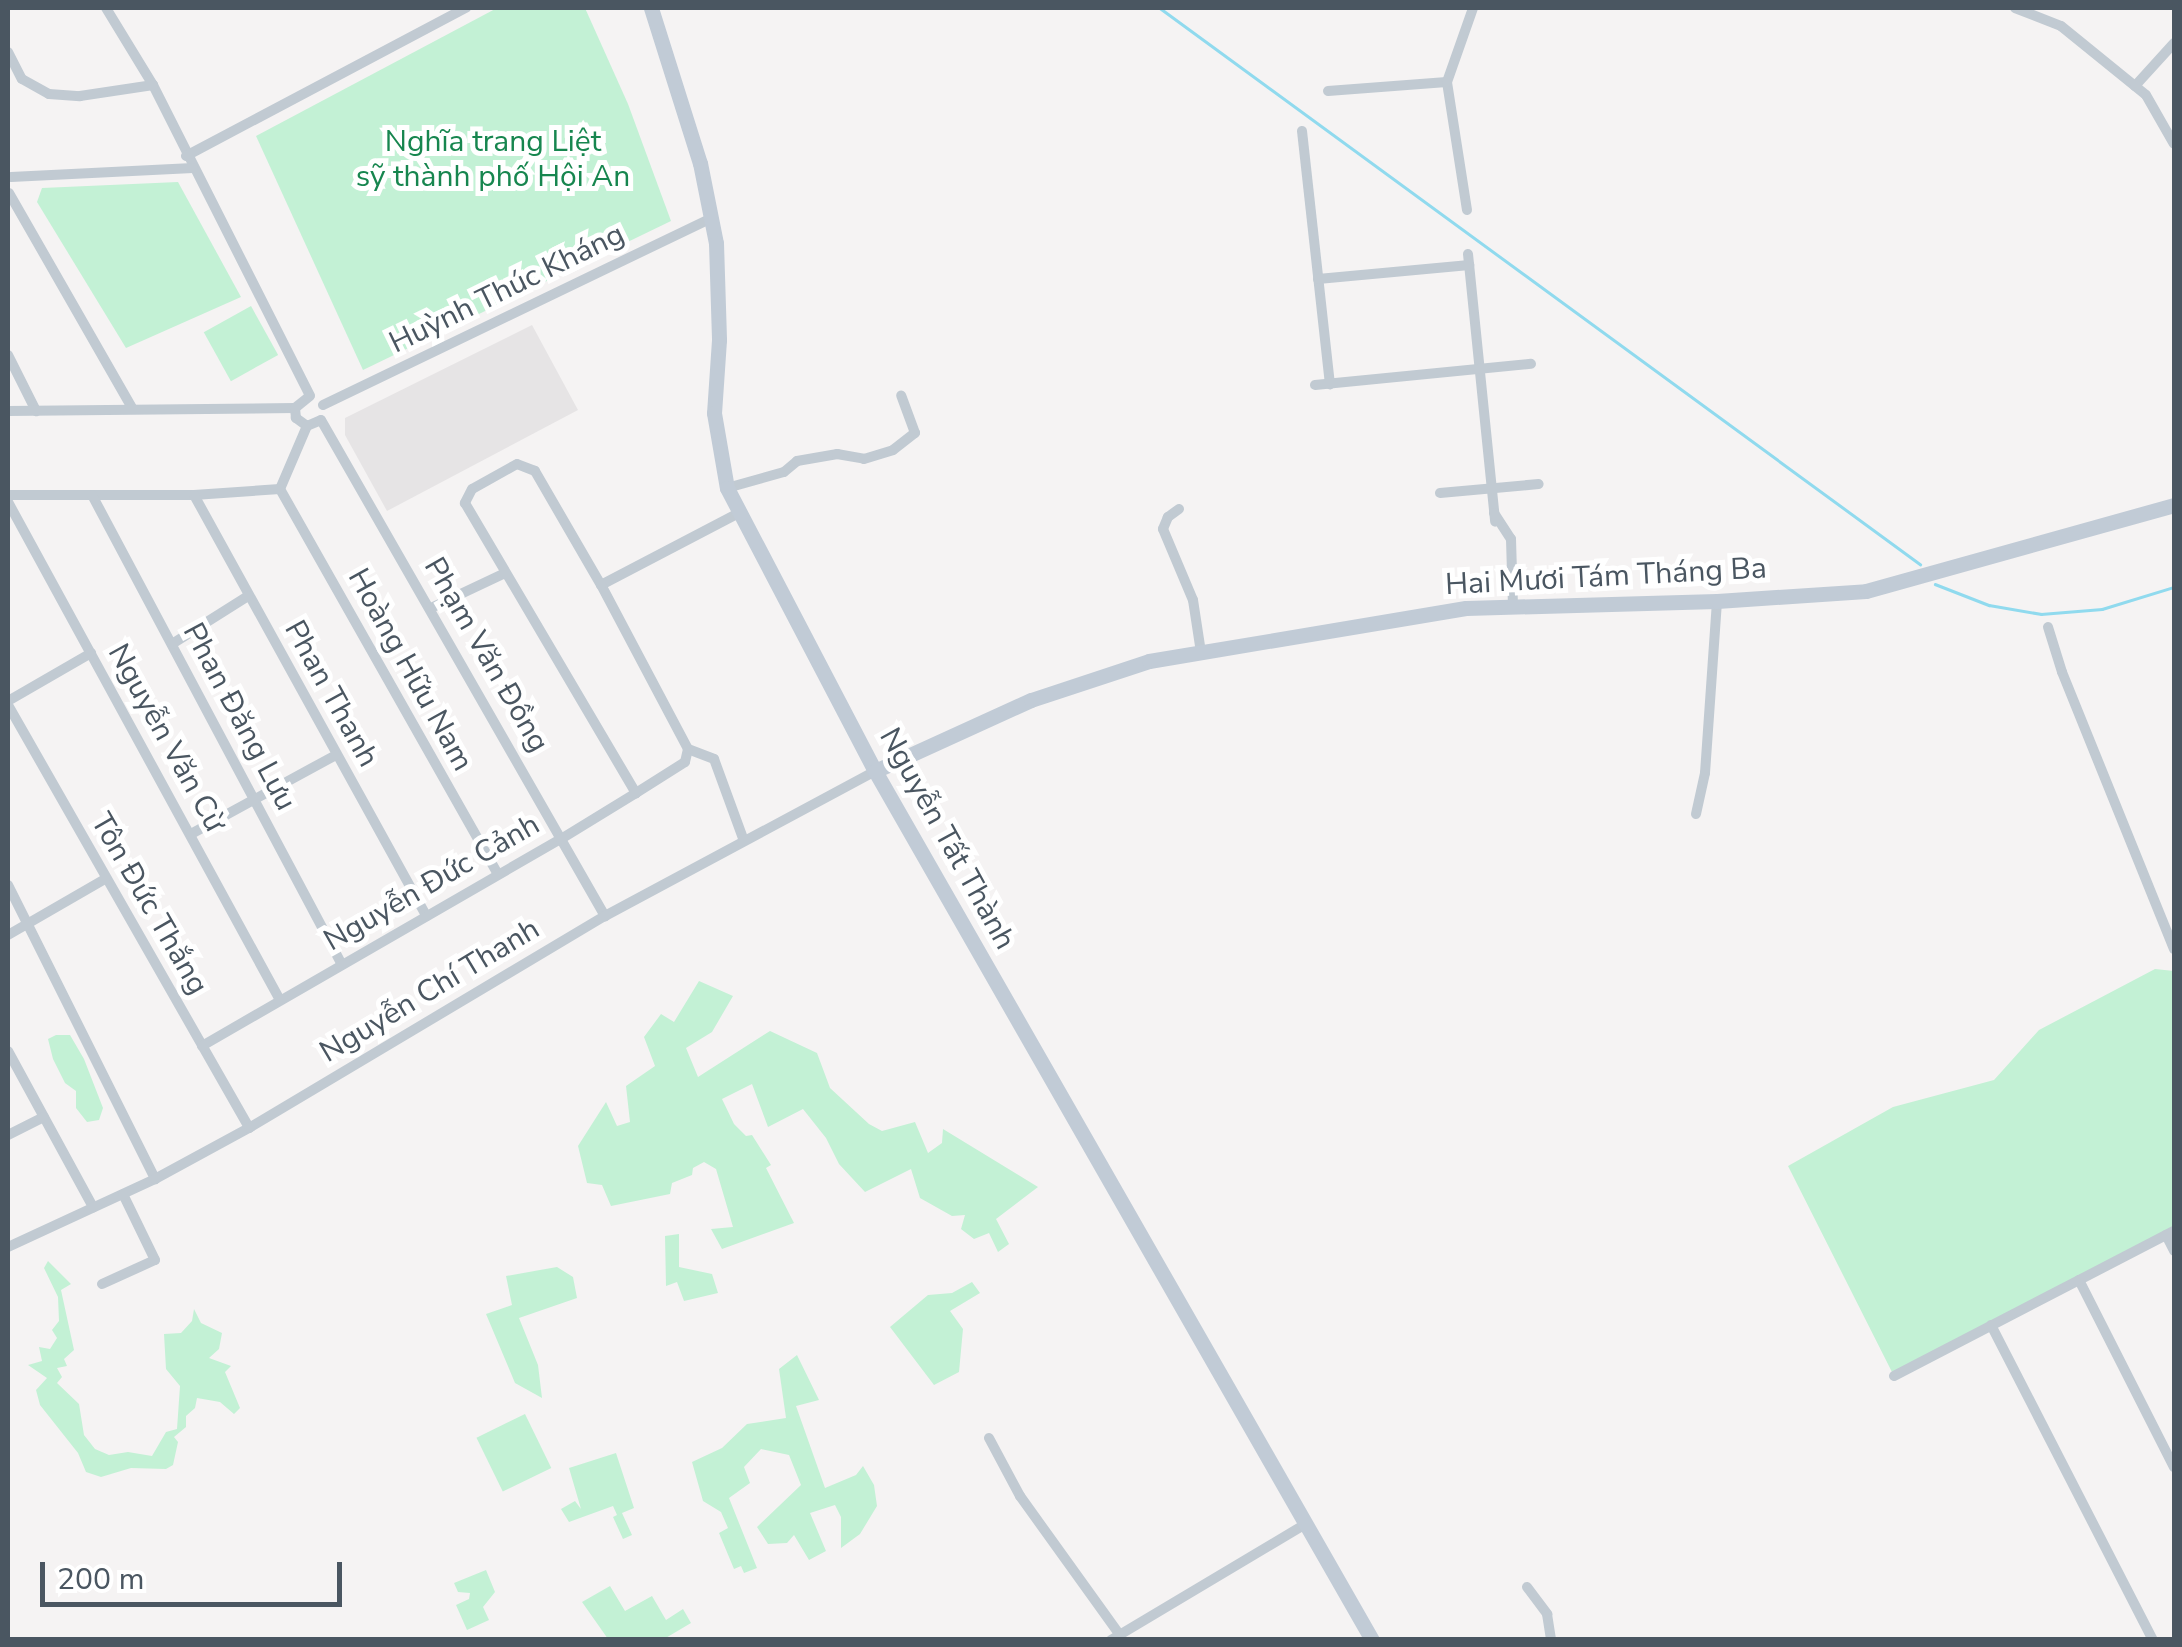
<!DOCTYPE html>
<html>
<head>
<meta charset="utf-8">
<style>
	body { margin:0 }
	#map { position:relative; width:2182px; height:1647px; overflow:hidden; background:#f5f3f3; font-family:"Nunito Sans",sans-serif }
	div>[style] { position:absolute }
	.education>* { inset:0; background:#e6e4e5 }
	.green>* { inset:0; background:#c3f1d5; transform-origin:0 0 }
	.stream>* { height:2.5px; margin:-1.25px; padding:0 1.25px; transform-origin:1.25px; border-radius:1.25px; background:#90daee }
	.street>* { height:10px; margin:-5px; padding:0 5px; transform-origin:5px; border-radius:5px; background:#c1cad2 }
	.secondary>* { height:15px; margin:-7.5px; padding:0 7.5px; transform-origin:7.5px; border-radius:7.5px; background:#c1cbd6 }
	span { translate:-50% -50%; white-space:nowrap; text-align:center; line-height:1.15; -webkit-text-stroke:10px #fff; paint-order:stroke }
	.park-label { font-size:30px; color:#17864f }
	.street-label { font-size:30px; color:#4a5661 }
	.frame { position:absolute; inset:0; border:10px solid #4a5661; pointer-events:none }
	.scale { position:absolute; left:40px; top:1562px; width:302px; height:45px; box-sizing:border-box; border:5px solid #4a5661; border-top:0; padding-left:12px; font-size:30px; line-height:35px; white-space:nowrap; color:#4a5661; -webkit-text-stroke:8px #fff; paint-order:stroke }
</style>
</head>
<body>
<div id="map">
	<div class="education">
		<div style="clip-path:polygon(532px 325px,578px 410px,387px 511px,345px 435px,345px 418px)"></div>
	</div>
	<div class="green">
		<div style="clip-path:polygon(497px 8px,585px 8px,628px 104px,671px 221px,363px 370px,256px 136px)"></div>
		<div style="clip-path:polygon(178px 182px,241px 297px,126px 348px,37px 202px,42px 188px)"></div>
		<div style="left:251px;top:306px;width:56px;height:54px;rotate:61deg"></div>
		<div style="clip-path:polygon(2155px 969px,2174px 971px,2174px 1231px,1894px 1376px,1788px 1166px,1893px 1107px,1994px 1080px,2039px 1030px)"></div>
		<div style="clip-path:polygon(699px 981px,733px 996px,712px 1032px,686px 1048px,698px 1077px,770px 1031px,817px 1053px,830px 1088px,869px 1124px,882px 1131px,915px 1122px,928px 1153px,942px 1143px,943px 1129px,1038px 1187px,996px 1219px,1009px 1244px,998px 1252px,989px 1233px,974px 1239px,961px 1229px,965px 1215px,952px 1216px,920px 1198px,911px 1169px,865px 1192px,839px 1164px,826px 1138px,803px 1109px,768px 1127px,752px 1084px,722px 1099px,734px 1124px,746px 1136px,752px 1135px,771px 1165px,766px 1168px,794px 1223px,722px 1249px,711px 1229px,733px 1227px,716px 1169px,704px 1162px,693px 1168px,692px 1175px,672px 1183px,670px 1194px,611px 1206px,602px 1185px,587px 1183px,578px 1146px,606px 1102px,617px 1126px,630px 1122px,626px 1086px,655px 1066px,644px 1037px,661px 1014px,674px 1022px)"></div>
		<div style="clip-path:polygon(56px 1035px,70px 1035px,84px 1059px,103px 1108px,99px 1120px,87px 1122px,76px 1108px,76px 1091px,65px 1083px,53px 1059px,48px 1039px)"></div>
		<div style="clip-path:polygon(679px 1234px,679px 1267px,712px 1274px,718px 1293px,684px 1301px,677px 1282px,666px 1286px,665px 1236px)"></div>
		<div style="clip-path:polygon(48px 1261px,71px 1284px,61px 1290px,74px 1350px,64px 1359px,67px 1366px,57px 1368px,62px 1377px,57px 1383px,79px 1404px,84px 1435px,95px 1449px,109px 1455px,128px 1452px,152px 1456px,166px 1432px,177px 1429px,180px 1386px,166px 1369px,164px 1334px,181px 1333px,192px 1321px,194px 1309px,201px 1323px,222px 1333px,219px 1349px,209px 1358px,231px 1366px,225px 1372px,240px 1408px,234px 1414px,220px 1402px,197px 1398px,195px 1408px,186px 1416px,186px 1427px,174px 1437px,178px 1442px,173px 1465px,166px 1469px,131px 1468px,101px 1477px,86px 1472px,78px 1453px,40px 1405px,36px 1390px,47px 1378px,28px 1365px,42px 1361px,39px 1347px,50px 1349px,57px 1338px,52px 1330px,59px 1321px,58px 1297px,44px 1268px)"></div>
		<div style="clip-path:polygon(557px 1267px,573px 1277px,577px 1298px,519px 1318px,538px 1365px,542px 1398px,515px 1383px,486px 1314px,512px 1305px,506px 1276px)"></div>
		<div style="clip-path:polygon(972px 1282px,980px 1293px,950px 1311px,963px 1329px,959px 1372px,934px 1385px,890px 1327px,928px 1295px,952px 1293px)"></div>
		<div style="clip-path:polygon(797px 1355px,819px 1400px,796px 1406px,825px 1488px,856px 1475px,863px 1466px,874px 1485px,877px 1506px,860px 1534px,841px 1548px,841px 1517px,835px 1505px,810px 1513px,826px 1551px,809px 1560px,794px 1535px,787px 1543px,768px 1544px,757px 1527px,801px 1485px,789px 1455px,761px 1449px,744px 1467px,750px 1483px,729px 1498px,757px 1568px,744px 1573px,741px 1566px,734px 1569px,719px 1533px,728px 1528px,721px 1512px,703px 1501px,692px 1462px,722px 1448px,747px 1424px,786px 1418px,779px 1369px)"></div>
		<div style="left:525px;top:1414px;width:60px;height:54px;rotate:64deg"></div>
		<div style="clip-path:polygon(616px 1453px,634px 1508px,622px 1513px,632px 1535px,623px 1539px,613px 1517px,617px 1515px,613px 1506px,569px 1522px,561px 1509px,575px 1501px,581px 1509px,569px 1468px)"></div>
		<div style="clip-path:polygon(486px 1570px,495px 1592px,483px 1607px,489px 1620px,467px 1630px,456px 1605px,469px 1599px,470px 1593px,458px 1592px,454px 1583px)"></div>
		<div style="clip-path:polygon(610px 1586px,625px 1611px,652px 1596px,666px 1620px,683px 1609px,691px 1623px,664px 1639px,608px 1639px,582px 1602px)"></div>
	</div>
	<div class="stream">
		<div style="left:1160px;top:8px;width:942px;rotate:36.19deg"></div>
		<div style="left:1935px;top:584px;width:58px;rotate:21.3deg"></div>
		<div style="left:1989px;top:605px;width:53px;rotate:9.8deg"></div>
		<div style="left:2041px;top:614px;width:61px;rotate:-4.7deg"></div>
		<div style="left:2102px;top:609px;width:75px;rotate:-17deg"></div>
	</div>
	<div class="street">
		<div style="left:106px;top:8px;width:90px;rotate:58.6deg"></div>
		<div style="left:153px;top:85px;width:348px;rotate:63.2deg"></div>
		<div style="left:2015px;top:8px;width:49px;rotate:21.4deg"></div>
		<div style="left:2061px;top:26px;width:109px;rotate:39.1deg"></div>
		<div style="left:2146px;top:95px;width:56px;rotate:60.3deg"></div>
		<div style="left:8px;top:52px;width:30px;rotate:63deg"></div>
		<div style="left:22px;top:79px;width:31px;rotate:29deg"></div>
		<div style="left:49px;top:94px;width:31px;rotate:4deg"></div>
		<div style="left:80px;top:96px;width:74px;rotate:-8.6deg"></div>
		<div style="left:2135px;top:86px;width:58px;rotate:-47.8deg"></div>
		<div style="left:1328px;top:91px;width:119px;rotate:-4.3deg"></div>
		<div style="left:1302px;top:131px;width:255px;rotate:83.7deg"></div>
		<div style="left:186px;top:156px;width:317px;rotate:-27.9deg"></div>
		<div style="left:11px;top:177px;width:182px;rotate:-2.8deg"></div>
		<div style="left:9px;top:193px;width:248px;rotate:60.2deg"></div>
		<div style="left:1467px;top:210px;width:130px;rotate:-98.9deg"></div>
		<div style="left:1447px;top:82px;width:78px;rotate:-70.6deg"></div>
		<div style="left:1468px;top:254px;width:269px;rotate:84.2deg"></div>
		<div style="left:1318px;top:279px;width:152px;rotate:-5.3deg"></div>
		<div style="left:8px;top:355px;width:63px;rotate:63.4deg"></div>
		<div style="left:1315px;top:385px;width:217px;rotate:-5.6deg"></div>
		<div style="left:323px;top:405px;width:432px;rotate:-25.7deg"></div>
		<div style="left:8px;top:411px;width:287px;rotate:-0.6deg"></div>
		<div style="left:321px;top:420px;width:572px;rotate:60.21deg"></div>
		<div style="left:307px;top:426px;width:14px;rotate:-144deg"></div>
		<div style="left:296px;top:418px;width:10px;rotate:-96deg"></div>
		<div style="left:295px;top:408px;width:19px;rotate:-39deg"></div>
		<div style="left:727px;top:488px;width:59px;rotate:-15.7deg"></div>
		<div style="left:784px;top:472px;width:17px;rotate:-40deg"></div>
		<div style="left:797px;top:461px;width:41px;rotate:-9.9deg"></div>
		<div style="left:837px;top:454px;width:27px;rotate:10deg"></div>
		<div style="left:864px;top:459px;width:30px;rotate:-17deg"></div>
		<div style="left:893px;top:450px;width:28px;rotate:-38deg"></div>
		<div style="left:915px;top:433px;width:40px;rotate:-110.2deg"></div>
		<div style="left:280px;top:489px;width:442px;rotate:60.5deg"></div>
		<div style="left:280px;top:489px;width:69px;rotate:-66.8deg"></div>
		<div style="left:307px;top:426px;width:15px;rotate:-23deg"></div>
		<div style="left:1440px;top:493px;width:99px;rotate:-5.2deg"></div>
		<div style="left:8px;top:495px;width:186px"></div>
		<div style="left:194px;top:495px;width:86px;rotate:-4deg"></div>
		<div style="left:92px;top:495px;width:530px;rotate:61.98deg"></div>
		<div style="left:194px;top:495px;width:481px;rotate:61.1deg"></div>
		<div style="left:8px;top:502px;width:567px;rotate:61.36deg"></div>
		<div style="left:1179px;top:509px;width:14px;rotate:144deg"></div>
		<div style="left:1168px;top:517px;width:13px;rotate:113deg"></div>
		<div style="left:1163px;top:529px;width:77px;rotate:67.1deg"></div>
		<div style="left:1193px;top:600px;width:53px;rotate:81.3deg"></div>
		<div style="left:1494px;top:513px;width:31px;rotate:57deg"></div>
		<div style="left:1511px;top:539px;width:67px;rotate:88.3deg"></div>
		<div style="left:601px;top:585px;width:156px;rotate:-27.6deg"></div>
		<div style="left:431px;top:608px;width:82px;rotate:-25.3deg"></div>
		<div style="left:2048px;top:627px;width:47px;rotate:72.7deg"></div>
		<div style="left:2062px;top:672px;width:299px;rotate:68deg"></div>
		<div style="left:172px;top:644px;width:90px;rotate:-32.3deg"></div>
		<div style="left:8px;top:701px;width:96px;rotate:-30deg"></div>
		<div style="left:8px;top:705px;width:487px;rotate:60.3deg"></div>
		<div style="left:688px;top:749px;width:28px;rotate:21deg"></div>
		<div style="left:714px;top:759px;width:87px;rotate:69.9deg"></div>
		<div style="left:1696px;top:814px;width:42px;rotate:-77.6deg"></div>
		<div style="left:1705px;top:773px;width:172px;rotate:-86deg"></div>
		<div style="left:191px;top:834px;width:165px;rotate:-28.6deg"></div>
		<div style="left:8px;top:885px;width:329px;rotate:63.4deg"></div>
		<div style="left:8px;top:935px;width:112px;rotate:-30deg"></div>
		<div style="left:202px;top:1046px;width:414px;rotate:-30deg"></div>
		<div style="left:561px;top:839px;width:88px;rotate:-31.5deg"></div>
		<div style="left:636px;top:793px;width:58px;rotate:-32.3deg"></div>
		<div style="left:685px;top:762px;width:13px;rotate:-77deg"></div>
		<div style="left:688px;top:749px;width:186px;rotate:-117.9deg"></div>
		<div style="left:601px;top:585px;width:132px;rotate:-120.1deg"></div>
		<div style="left:535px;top:471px;width:19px;rotate:-159deg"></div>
		<div style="left:517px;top:464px;width:51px;rotate:150.9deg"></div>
		<div style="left:472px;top:489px;width:16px;rotate:117deg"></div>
		<div style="left:465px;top:503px;width:337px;rotate:59.5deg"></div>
		<div style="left:8px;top:1051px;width:178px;rotate:61.4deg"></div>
		<div style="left:8px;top:1135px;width:40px;rotate:-26.6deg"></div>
		<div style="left:2166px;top:1235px;width:18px;rotate:63deg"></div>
		<div style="left:8px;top:1247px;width:162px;rotate:-24.8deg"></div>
		<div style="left:155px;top:1179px;width:107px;rotate:-28.5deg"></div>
		<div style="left:249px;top:1128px;width:414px;rotate:-30.8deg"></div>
		<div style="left:605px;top:916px;width:306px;rotate:-28.2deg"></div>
		<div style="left:2079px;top:1280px;width:210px;rotate:63.1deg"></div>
		<div style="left:102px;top:1284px;width:58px;rotate:-24.4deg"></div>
		<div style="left:155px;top:1260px;width:73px;rotate:-115.9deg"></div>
		<div style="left:1991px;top:1325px;width:354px;rotate:62.8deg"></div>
		<div style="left:1894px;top:1376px;width:315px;rotate:-27.4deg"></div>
		<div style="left:989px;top:1438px;width:66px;rotate:61.9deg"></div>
		<div style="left:1020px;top:1496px;width:171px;rotate:54.3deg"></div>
		<div style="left:1527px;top:1587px;width:34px;rotate:53deg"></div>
		<div style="left:1547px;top:1614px;width:26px;rotate:81deg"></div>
		<div style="left:1111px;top:1640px;width:228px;rotate:-30.8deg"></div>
	</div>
	<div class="secondary">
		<div style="left:651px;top:8px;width:163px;rotate:72.5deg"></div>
		<div style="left:700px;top:163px;width:82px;rotate:78.7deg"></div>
		<div style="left:716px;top:243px;width:97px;rotate:88.2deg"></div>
		<div style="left:719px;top:340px;width:73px;rotate:93.9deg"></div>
		<div style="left:714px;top:413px;width:76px;rotate:80.2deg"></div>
		<div style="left:727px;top:488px;width:319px;rotate:62.4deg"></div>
		<div style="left:875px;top:771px;width:1001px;rotate:60.23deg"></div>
		<div style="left:875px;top:771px;width:171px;rotate:-24.5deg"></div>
		<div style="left:1031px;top:700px;width:124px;rotate:-18.3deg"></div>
		<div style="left:1149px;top:661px;width:321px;rotate:-9.5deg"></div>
		<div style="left:1466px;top:608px;width:251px;rotate:-1.6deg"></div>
		<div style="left:1717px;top:601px;width:149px;rotate:-3.8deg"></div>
		<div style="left:1866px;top:591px;width:320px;rotate:-15.6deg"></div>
	</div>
	<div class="park-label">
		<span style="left:493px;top:159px">Nghĩa trang Liệt<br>sỹ thành phố Hội An</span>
	</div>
	<div class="street-label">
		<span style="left:507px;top:289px;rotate:-26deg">Huỳnh Thúc Kháng</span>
		<span style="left:1606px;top:577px;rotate:-3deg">Hai Mươi Tám Tháng Ba</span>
		<span style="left:486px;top:655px;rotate:60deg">Phạm Văn Đồng</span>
		<span style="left:410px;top:670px;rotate:61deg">Hoàng Hữu Nam</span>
		<span style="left:331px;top:694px;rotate:61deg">Phan Thanh</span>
		<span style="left:239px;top:717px;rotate:62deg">Phan Đăng Lưu</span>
		<span style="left:166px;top:738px;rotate:61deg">Nguyễn Văn Cừ</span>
		<span style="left:947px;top:839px;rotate:61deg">Nguyễn Tất Thành</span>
		<span style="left:432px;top:883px;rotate:-30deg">Nguyễn Đức Cảnh</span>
		<span style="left:149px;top:904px;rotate:60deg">Tôn Đức Thắng</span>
		<span style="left:430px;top:991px;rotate:-31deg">Nguyễn Chí Thanh</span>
	</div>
	<div class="frame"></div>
	<div class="scale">200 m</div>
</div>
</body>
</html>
